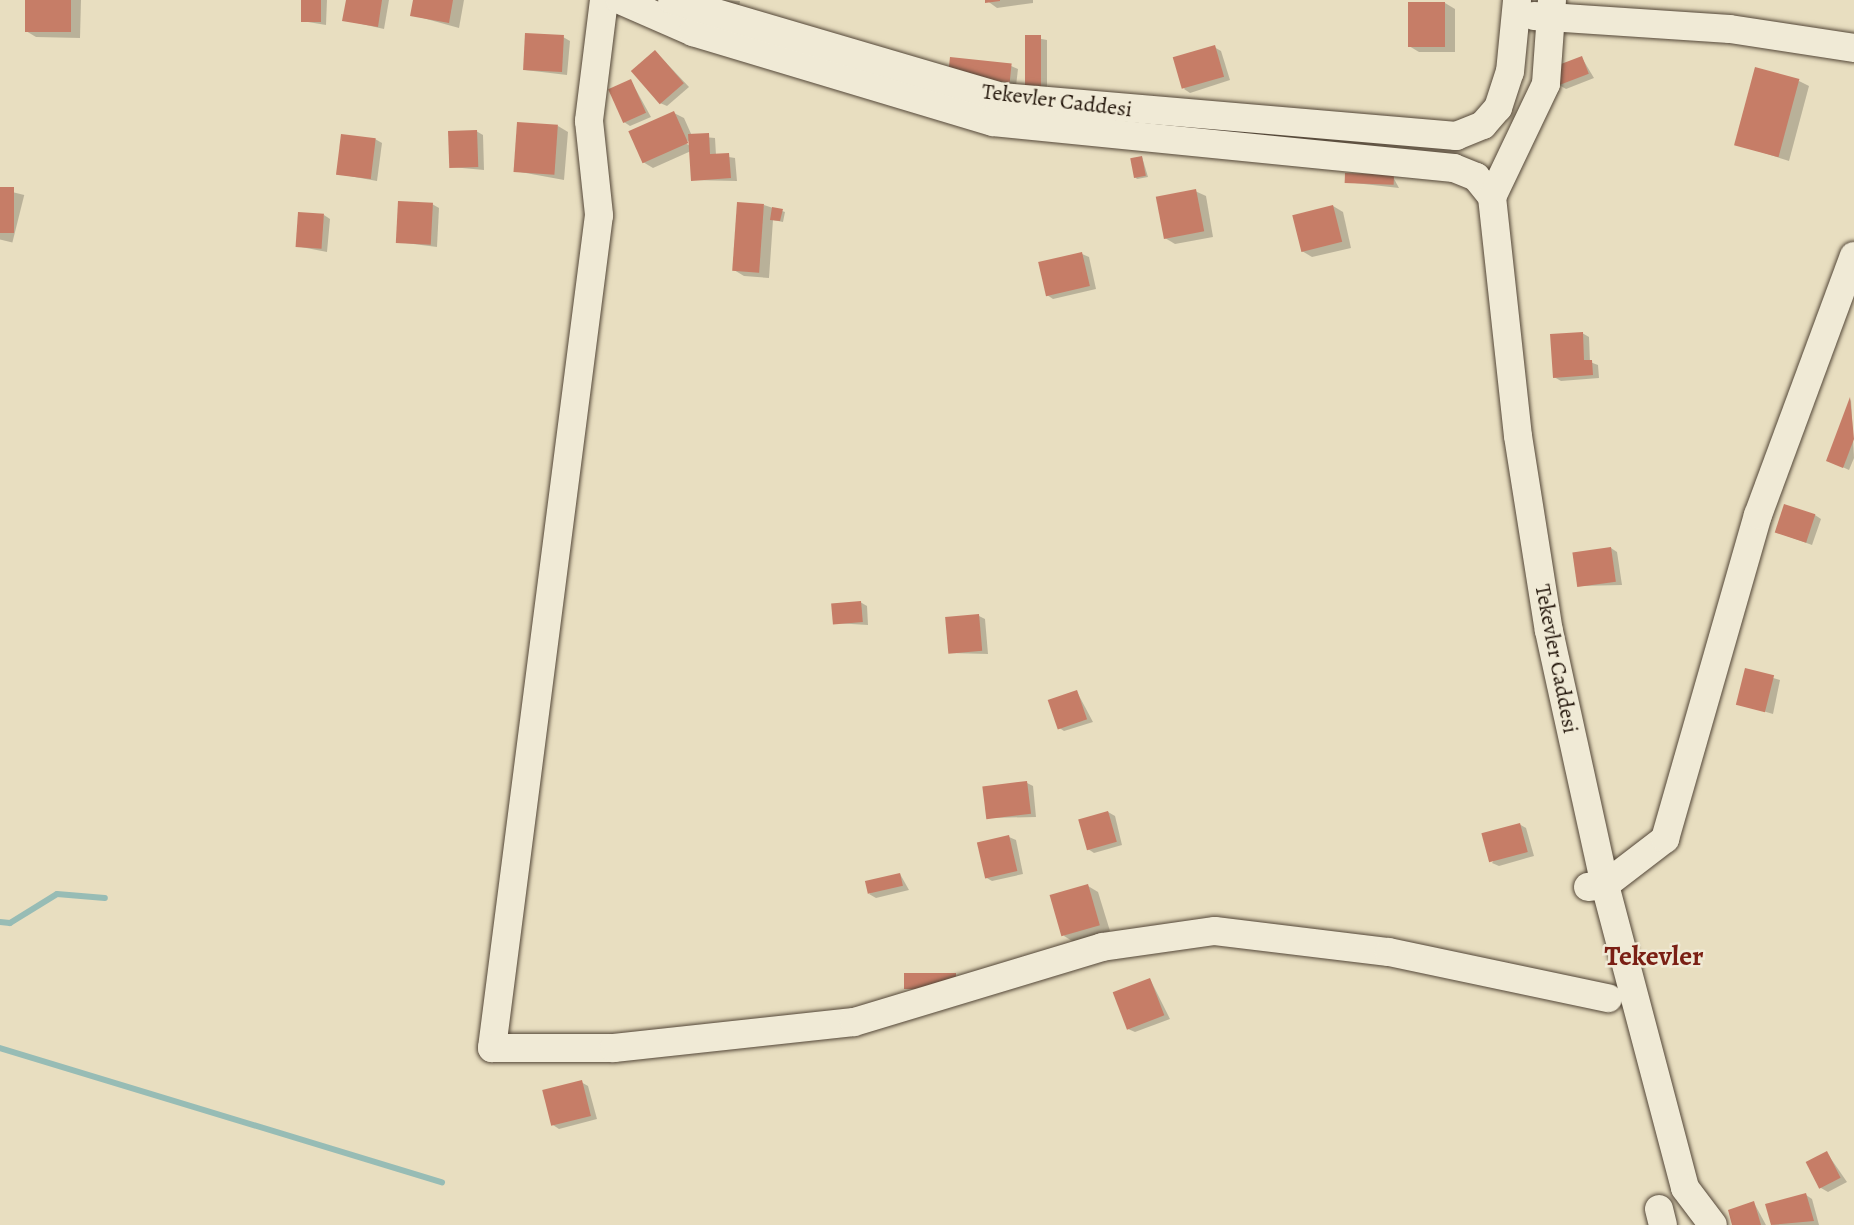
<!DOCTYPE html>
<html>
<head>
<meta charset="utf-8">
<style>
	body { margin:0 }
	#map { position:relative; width:1854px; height:1225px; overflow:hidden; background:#e8dec0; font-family:Alegreya,serif }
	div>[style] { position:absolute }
	.shadow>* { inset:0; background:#0003; transform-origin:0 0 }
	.stream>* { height:6px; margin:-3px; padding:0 3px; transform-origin:3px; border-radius:3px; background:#97bcb5 }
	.building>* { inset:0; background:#c67d67; transform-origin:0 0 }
	.roads { filter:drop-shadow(0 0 2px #534637) drop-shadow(0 0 2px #534637) }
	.minor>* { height:28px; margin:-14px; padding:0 14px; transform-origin:14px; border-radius:14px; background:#f0ead6 }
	span { translate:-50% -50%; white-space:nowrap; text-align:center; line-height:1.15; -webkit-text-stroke:5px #f0ead6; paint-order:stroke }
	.street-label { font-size:22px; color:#211409 }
	.district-label { font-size:28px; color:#7a1f14; font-weight:700 }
</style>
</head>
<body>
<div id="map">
	<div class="shadow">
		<div style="clip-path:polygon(27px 0,81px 0,80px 38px,36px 37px,26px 31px)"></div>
		<div style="clip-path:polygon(303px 0,327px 0,326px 25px,302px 21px)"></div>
		<div style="clip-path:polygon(347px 0,389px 0,384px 29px,344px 20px)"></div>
		<div style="clip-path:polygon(414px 0,464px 0,459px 28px,412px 15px)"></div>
		<div style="clip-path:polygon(717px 0,740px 1px,738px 13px)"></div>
		<div style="clip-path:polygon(986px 0,1033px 0,1033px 3px,997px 8px)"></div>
		<div style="clip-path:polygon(1445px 3px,1455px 9px,1455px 52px,1419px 52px,1409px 46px)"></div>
		<div style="clip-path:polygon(1026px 36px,1047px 40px,1047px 91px,1026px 87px)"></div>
		<div style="clip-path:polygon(563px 37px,570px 41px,567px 75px,525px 70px)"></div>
		<div style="clip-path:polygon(1214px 47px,1221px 51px,1230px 80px,1190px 93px,1184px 89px)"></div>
		<div style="clip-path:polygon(656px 52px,689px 87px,667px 106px,660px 103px)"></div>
		<div style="clip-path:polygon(1582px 58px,1594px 78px,1566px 89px,1559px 85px)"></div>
		<div style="clip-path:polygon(1011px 66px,1018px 69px,1016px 86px,950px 76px)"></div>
		<div style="clip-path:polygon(631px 81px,651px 117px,630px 126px,624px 122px)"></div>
		<div style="clip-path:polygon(1799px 81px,1809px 86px,1789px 161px,1736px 144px)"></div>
		<div style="clip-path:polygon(evenodd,674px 113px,684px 118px,692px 136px,715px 138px,716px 155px,735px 158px,737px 181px,692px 180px,691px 151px,653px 168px,643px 162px,674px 113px,682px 138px,690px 142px,690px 146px,681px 140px,682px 138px)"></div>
		<div style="clip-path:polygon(558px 126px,568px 132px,564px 180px,515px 171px)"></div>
		<div style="clip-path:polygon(476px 131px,483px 135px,484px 170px,451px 167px)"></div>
		<div style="clip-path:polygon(375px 139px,382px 143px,377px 181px,338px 174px)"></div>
		<div style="clip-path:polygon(1142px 157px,1148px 177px,1137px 179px,1135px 177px)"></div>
		<div style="clip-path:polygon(1393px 177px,1399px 188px,1346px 182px)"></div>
		<div style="left:0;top:189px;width:25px;height:49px;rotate:14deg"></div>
		<div style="clip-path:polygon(1195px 191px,1206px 196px,1213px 237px,1175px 244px,1165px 238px)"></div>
		<div style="clip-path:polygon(432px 204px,439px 208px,437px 247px,398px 242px)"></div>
		<div style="clip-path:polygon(764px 205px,785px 212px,783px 222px,773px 220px,769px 278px,744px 276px,734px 270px)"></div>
		<div style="clip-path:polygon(1333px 206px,1343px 212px,1351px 248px,1312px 257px,1302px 251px)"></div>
		<div style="clip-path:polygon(324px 215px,330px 219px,327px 252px,296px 246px)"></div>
		<div style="clip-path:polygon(1082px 254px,1089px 257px,1096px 289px,1053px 299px,1047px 295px)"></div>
		<div style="clip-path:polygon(1582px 333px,1589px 337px,1590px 362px,1598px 365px,1599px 378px,1561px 381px,1554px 377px)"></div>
		<div style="clip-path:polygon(1851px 399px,1854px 458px,1849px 470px,1827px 460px)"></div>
		<div style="clip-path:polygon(1815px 515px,1821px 519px,1812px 545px,1776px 532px)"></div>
		<div style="clip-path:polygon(1611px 548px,1617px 552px,1622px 585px,1578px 586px)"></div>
		<div style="clip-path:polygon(860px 602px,867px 606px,868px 625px,835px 623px)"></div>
		<div style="clip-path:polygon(979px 616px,985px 619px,988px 654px,950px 653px)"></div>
		<div style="clip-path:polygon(1746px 670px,1780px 680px,1773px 714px,1739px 704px)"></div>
		<div style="clip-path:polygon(1077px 692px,1093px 722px,1064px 731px,1058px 727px)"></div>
		<div style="clip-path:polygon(1027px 783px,1033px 786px,1036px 817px,987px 818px)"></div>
		<div style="clip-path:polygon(1108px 812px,1115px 816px,1122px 845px,1094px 853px,1088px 849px)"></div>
		<div style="clip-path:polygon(1519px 824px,1526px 828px,1534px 856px,1499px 866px,1492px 863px)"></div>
		<div style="clip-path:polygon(1009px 837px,1016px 840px,1023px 874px,992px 881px,985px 877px)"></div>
		<div style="clip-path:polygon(900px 874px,909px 890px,876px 898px,869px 894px)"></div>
		<div style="clip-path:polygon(1088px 886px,1098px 892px,1110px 931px,1074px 942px,1064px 936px)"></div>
		<div style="clip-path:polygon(1150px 979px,1170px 1019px,1135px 1032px,1128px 1029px)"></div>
		<div style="clip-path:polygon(581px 1082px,588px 1086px,597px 1119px,559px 1129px,553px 1125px)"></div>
		<div style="clip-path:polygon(1827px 1153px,1847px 1182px,1828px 1192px,1821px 1188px)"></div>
		<div style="clip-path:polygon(1806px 1195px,1812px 1199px,1819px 1225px,1773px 1225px,1767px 1205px)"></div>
		<div style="clip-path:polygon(1754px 1203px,1766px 1225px,1734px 1225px)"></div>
	</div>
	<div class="stream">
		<div style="left:0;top:922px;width:10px;rotate:6deg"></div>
		<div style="left:10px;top:923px;width:55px;rotate:-31.7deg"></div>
		<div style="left:57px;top:894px;width:48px;rotate:4.8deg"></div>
		<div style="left:0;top:1048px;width:462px;rotate:16.9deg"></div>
	</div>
	<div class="building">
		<div style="left:25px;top:0;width:46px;height:32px"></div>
		<div style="left:301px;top:0;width:20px;height:22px"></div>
		<div style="clip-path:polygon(346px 0,382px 0,378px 27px,342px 21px)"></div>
		<div style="clip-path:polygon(413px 0,453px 0,449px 23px,410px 16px)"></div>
		<div style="clip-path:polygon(985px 0,1000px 0,1000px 1px,985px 3px)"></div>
		<div style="left:1408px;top:2px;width:37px;height:45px"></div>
		<div style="left:525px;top:33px;width:39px;height:37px;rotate:3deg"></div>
		<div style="left:1025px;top:35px;width:16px;height:53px"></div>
		<div style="left:1215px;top:45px;width:33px;height:44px;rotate:74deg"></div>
		<div style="left:655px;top:50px;width:44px;height:32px;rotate:49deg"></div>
		<div style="left:1582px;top:56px;width:19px;height:33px;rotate:69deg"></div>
		<div style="left:950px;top:57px;width:62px;height:19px;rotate:6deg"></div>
		<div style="left:1755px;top:67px;width:46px;height:81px;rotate:15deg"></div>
		<div style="left:631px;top:79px;width:37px;height:25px;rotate:66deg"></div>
		<div style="left:674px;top:111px;width:35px;height:50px;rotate:66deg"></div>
		<div style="left:517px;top:122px;width:41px;height:50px;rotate:4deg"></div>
		<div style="left:477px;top:130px;width:37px;height:29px;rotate:88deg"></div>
		<div style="clip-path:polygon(709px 133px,710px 154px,729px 153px,731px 178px,691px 181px,688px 134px)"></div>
		<div style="left:341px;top:134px;width:35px;height:41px;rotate:7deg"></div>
		<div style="left:1142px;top:156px;width:20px;height:12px;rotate:79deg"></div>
		<div style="left:1345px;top:173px;width:49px;height:10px;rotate:2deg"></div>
		<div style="left:0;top:187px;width:14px;height:46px"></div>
		<div style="left:1196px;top:189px;width:43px;height:41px;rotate:79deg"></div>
		<div style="left:398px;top:201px;width:35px;height:42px;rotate:3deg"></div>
		<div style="left:737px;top:202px;width:27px;height:69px;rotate:4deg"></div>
		<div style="left:1333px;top:205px;width:38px;height:42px;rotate:76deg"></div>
		<div style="clip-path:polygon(772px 207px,783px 209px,780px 221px,770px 220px)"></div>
		<div style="left:298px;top:212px;width:26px;height:35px;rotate:4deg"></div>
		<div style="left:1082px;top:252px;width:35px;height:45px;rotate:77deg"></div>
		<div style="clip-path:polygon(1583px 332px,1584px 360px,1592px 360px,1593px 375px,1553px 378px,1550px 334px)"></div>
		<div style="clip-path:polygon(1850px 397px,1854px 439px,1843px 468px,1826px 461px)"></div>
		<div style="left:1784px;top:504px;width:33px;height:30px;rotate:18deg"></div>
		<div style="left:1611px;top:547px;width:35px;height:39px;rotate:82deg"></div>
		<div style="left:861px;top:601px;width:21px;height:30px;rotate:85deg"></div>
		<div style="left:979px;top:614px;width:37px;height:34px;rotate:85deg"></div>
		<div style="left:1745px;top:668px;width:30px;height:38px;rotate:14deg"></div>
		<div style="left:1077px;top:690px;width:31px;height:31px;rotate:71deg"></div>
		<div style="left:1027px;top:781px;width:33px;height:45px;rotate:83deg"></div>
		<div style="left:1108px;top:811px;width:32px;height:31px;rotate:74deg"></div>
		<div style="left:1520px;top:823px;width:30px;height:40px;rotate:75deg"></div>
		<div style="left:1009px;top:835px;width:37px;height:33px;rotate:77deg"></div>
		<div style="left:900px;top:873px;width:13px;height:36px;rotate:77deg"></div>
		<div style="left:1088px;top:884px;width:43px;height:40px;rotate:74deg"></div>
		<div style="left:956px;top:973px;width:16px;height:52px;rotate:90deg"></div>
		<div style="left:1150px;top:978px;width:40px;height:40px;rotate:69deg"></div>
		<div style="left:582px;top:1080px;width:37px;height:41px;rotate:76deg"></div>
		<div style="left:1827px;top:1151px;width:30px;height:24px;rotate:63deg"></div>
		<div style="clip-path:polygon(1806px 1193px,1814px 1221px,1771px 1225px,1765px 1204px)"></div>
		<div style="clip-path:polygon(1754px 1201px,1761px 1225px,1732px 1225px,1728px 1210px)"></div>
	</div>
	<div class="roads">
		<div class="minor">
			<div style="left:604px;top:0;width:122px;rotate:97.1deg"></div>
			<div style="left:589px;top:121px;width:95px;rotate:83.9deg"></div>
			<div style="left:599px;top:215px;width:840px;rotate:97.32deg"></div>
			<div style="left:492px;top:1048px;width:122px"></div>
			<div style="left:614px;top:1048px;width:241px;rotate:-6.2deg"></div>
			<div style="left:854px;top:1022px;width:259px;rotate:-16.8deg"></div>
			<div style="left:1102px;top:947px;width:114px;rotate:-8.1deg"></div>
			<div style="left:1215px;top:931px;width:175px;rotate:6.9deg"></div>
			<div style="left:1389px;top:952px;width:224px;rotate:11.9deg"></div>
			<div style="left:620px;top:0;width:80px;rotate:23.7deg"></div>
			<div style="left:693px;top:32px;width:313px;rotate:16.7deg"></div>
			<div style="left:993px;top:122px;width:463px;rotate:5.7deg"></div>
			<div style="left:1454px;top:168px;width:24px;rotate:22deg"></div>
			<div style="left:1476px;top:177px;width:26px;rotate:51deg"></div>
			<div style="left:672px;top:0;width:343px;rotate:16.4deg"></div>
			<div style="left:1001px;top:97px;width:457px;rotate:4.9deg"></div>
			<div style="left:1456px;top:136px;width:29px;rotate:-22deg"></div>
			<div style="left:1483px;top:125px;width:23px;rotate:-49deg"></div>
			<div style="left:1498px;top:108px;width:38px;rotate:-72deg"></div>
			<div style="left:1510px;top:72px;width:72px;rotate:-84.4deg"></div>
			<div style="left:1552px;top:0;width:84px;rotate:94.1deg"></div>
			<div style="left:1546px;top:84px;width:125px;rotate:115.5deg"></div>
			<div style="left:1492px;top:197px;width:240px;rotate:83.8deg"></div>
			<div style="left:1518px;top:436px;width:197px;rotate:81deg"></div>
			<div style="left:1549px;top:631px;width:260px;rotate:77.6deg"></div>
			<div style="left:1605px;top:885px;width:313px;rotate:75.2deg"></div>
			<div style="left:1685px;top:1188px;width:46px;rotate:52.9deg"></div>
			<div style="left:1534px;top:16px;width:196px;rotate:3.8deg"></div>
			<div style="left:1730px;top:29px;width:125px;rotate:8.7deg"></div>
			<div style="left:1588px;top:887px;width:17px;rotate:-7deg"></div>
			<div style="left:1605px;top:885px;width:76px;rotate:-37.5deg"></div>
			<div style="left:1665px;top:839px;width:337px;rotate:-74deg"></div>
			<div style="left:1758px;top:515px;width:276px;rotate:-69.7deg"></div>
			<div style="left:1659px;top:1209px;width:16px;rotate:76deg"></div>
		</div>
	</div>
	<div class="street-label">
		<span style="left:1057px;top:101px;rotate:7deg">Tekevler Caddesi</span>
		<span style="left:1556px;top:659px;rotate:79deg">Tekevler Caddesi</span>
	</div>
	<div class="district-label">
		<span style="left:1654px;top:956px">Tekevler</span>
	</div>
</div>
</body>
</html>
